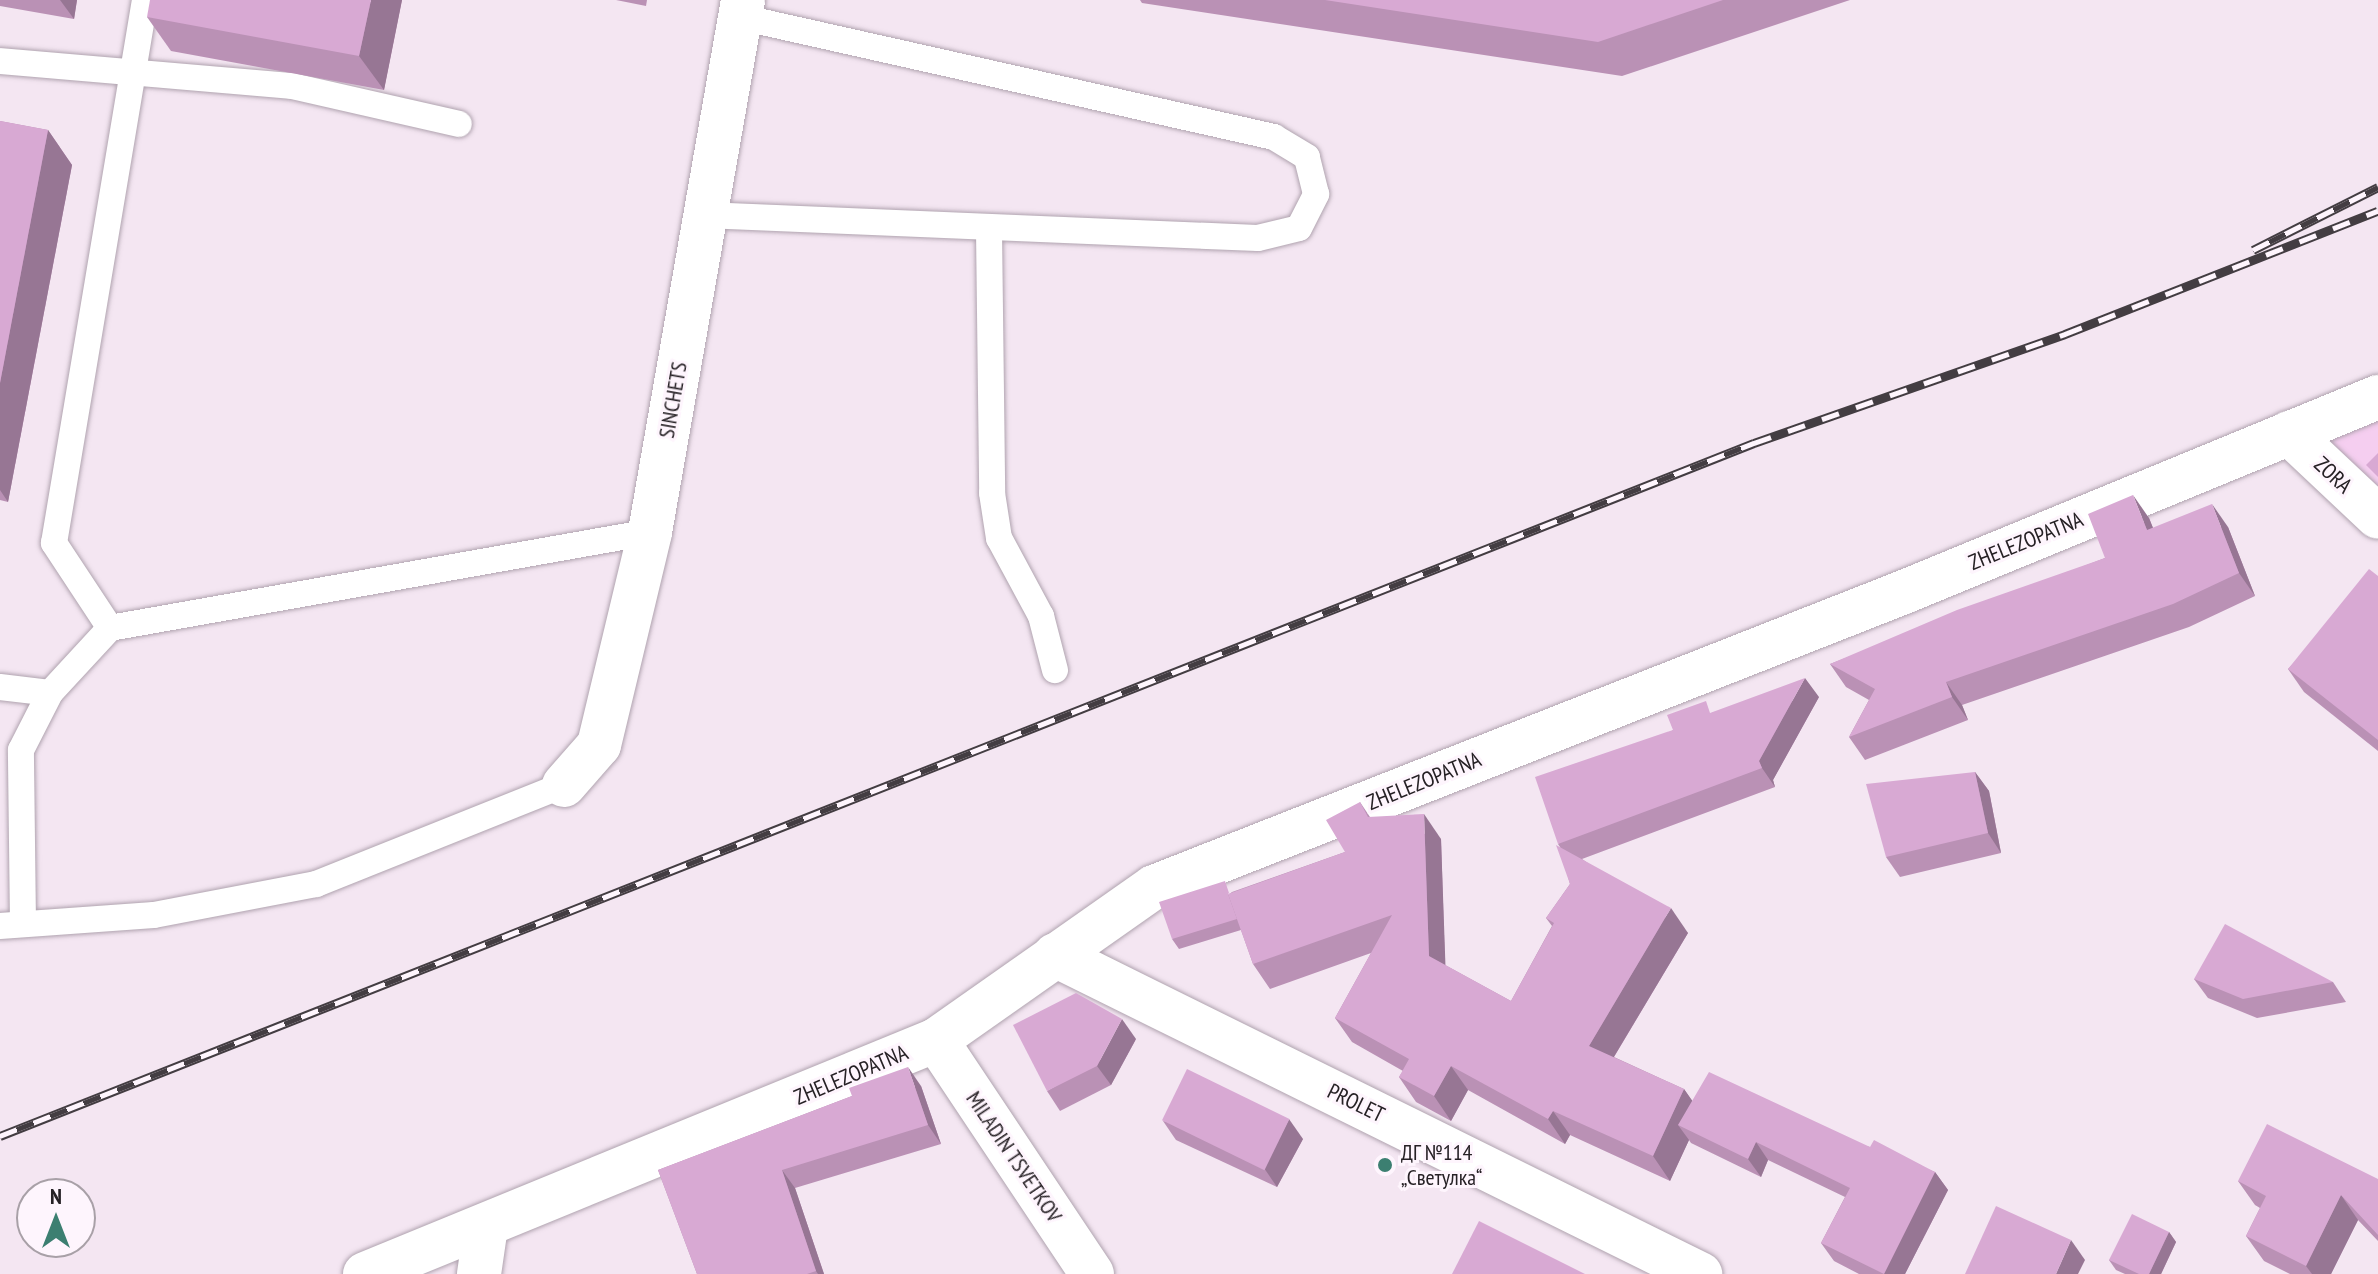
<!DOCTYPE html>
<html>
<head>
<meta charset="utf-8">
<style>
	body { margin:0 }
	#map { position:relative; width:2378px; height:1274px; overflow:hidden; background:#f4e6f2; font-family:"PT Sans Narrow",sans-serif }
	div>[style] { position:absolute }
	.green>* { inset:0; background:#f5cef0 }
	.roads { filter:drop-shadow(0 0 2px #b0a3af) drop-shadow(0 0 2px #b0a3af) }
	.service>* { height:26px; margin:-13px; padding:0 13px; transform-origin:13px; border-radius:13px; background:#fff }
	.minor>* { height:44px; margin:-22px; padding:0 22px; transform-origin:22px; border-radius:22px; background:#fff }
	.rail>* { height:9px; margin-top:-4.5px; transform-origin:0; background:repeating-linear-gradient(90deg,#fef5fd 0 18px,#433d42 0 36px); box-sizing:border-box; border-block:2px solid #433d42 }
	.wall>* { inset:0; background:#ba91b5 }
	.shaded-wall>* { inset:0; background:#977694 }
	.building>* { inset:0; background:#d8a9d3; transform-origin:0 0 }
	.dots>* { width:22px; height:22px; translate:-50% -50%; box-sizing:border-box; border:4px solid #fef5fd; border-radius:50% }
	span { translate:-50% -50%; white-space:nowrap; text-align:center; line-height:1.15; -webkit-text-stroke:6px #fef5fd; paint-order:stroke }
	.street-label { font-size:22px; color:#262125 }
	.poi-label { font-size:22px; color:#262125 }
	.left { translate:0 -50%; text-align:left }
	.north { position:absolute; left:16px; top:1178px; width:80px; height:80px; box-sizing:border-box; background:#fef5fd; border:2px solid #a8a0a7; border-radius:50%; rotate:0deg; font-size:22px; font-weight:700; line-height:32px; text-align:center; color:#262125 }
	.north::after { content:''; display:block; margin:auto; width:28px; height:36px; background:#3c7f71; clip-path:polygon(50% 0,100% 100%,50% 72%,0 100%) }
</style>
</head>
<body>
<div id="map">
	<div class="green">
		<div style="clip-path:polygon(2378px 397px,2378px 517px,2289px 433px)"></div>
	</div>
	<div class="roads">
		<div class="service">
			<div style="left:0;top:61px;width:293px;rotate:4.9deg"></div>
			<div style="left:292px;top:86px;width:171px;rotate:12.8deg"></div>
			<div style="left:704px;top:215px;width:554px;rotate:2.38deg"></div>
			<div style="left:1258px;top:238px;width:42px;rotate:-13.7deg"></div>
			<div style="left:1299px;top:228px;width:38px;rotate:-63deg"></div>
			<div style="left:1316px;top:194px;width:38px;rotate:-104deg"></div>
			<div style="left:1307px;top:157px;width:39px;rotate:-149deg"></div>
			<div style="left:1274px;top:137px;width:547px;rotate:-167.33deg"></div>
			<div style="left:989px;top:230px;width:263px;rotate:89.3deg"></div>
			<div style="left:992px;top:493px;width:46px;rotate:81.2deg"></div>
			<div style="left:999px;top:538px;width:89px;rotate:61.7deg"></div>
			<div style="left:1041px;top:616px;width:56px;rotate:75.5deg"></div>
			<div style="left:110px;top:628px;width:102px;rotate:-123.4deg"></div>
			<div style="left:54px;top:543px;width:551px;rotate:-80.49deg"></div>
			<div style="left:0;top:687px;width:50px;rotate:6.8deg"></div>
			<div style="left:50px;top:693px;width:88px;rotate:-47.3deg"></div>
			<div style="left:110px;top:628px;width:548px;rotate:-10.08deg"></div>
			<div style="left:23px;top:924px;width:174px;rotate:-90.7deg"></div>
			<div style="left:21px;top:750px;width:64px;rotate:-63deg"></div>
			<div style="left:0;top:926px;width:154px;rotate:-4.1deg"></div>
			<div style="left:154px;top:915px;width:165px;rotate:-10.8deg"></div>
			<div style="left:316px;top:884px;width:267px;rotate:-21.8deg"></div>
		</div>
		<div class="minor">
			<div style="left:2289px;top:433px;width:122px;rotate:43.3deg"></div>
			<div style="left:564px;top:785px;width:53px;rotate:-48.8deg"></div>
			<div style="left:599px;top:745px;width:219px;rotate:-76.5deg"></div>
			<div style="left:650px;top:532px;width:540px;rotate:-80.08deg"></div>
			<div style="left:1055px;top:955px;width:720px;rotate:26.32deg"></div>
			<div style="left:936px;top:1040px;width:281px;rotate:56.3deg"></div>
			<div style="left:365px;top:1274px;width:617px;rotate:-22.28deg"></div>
			<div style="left:936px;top:1040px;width:266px;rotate:-35.1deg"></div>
			<div style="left:1154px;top:887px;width:806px;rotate:-21.47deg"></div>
			<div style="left:1904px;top:592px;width:513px;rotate:-22.36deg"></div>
			<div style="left:479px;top:1274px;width:49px;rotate:-81.7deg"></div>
		</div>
	</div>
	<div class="rail">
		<div style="left:2253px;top:250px;width:140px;rotate:-26.7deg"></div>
		<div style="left:0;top:1136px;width:1886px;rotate:-21.56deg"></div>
		<div style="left:1754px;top:443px;width:330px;rotate:-19.3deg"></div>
		<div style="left:2065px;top:334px;width:336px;rotate:-21.5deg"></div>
	</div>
	<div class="wall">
		<div style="clip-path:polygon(0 0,77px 0,74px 19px,0 6px)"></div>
		<div style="clip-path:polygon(402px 0,384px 90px,171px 51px,147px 17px)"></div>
		<div style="clip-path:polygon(616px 0,647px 0,646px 6px)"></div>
		<div style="clip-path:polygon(1140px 0,1850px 0,1622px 76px,1142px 3px)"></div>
		<div style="clip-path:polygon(0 121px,48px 130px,72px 165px,8px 502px,0 500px)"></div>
		<div style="clip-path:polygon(2149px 518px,2153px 528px,2228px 527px,2255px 596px,2189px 627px,1962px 705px,1968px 720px,1865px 760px,1849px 737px,1869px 700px,1846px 687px,1830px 664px,2105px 558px)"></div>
		<div style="clip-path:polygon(2378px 576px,2378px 751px,2304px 692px,2288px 669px)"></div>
		<div style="clip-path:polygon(1819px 697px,1773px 780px,1775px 787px,1582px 859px,1688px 933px,1614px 1057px,1684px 1089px,1692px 1101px,1870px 1147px,1935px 1172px,1948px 1190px,1905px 1274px,1859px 1274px,1834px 1261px,1821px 1243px,1845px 1197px,1768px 1160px,1761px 1177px,1691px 1143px,1689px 1140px,1670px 1181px,1570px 1135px,1565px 1144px,1468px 1090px,1451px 1121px,1416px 1102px,1399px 1077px,1403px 1071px,1352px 1042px,1335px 1018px,1371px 953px,1270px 989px,1253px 964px,1241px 930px,1179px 949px,1172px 939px,1232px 892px,1345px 852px,1360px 802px,1370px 817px,1441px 839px,1445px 965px,1511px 1001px,1552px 926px,1546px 918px,1570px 884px,1560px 847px,1558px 844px,1673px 730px,1714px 712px)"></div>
		<div style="clip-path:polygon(1975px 772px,1989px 791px,2001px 853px,1900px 877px,1886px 857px)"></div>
		<div style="clip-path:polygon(2194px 979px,2333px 982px,2346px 1002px,2257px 1018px,2208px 998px)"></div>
		<div style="clip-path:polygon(1136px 1039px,1111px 1085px,1060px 1111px,1047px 1091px)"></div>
		<div style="clip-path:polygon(921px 1086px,941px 1144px,795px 1188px,824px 1274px,697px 1274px,658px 1170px,852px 1096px)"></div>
		<div style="clip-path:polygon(1163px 1121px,1303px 1139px,1277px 1187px,1176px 1140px)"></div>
		<div style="clip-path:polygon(2378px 1179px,2378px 1241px,2358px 1220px,2331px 1274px,2290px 1274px,2264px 1261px,2246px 1236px,2260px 1208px,2255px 1205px,2238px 1181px)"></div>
		<div style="clip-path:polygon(2169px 1232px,2176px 1242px,2161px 1274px,2125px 1274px,2116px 1270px,2109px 1260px)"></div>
	</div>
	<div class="shaded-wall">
		<div style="clip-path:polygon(60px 0,77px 0,74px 19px)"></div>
		<div style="clip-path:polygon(371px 0,402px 0,384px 90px,359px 56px)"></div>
		<div style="clip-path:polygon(48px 130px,72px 165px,8px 502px,0 490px,0 383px)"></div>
		<div style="clip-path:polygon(2133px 495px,2149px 518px,2163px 553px,2147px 530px)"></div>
		<div style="clip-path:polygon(2212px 504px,2228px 527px,2255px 596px,2239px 573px)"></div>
		<div style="clip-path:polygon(1805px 678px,1819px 697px,1773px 780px,1775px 787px,1762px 768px,1759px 761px)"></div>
		<div style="clip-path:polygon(1946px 682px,1962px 705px,1968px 720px,1952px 697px)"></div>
		<div style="clip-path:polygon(1975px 772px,1989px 791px,2001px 853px,1988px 833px)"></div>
		<div style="clip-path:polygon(1424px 814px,1441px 839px,1446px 981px,1429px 956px)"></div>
		<div style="clip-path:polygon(1671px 908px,1688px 933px,1606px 1070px,1589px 1046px)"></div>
		<div style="clip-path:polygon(1122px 1019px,1136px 1039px,1111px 1085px,1097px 1066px)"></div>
		<div style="clip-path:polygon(1451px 1066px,1468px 1090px,1451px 1121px,1434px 1096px)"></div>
		<div style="clip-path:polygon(908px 1067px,921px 1086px,941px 1144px,928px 1125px)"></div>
		<div style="clip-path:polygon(1684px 1089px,1701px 1113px,1678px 1125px,1689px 1140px,1670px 1181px,1653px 1156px)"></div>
		<div style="clip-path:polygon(1553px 1111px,1570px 1135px,1565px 1144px,1548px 1119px)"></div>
		<div style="clip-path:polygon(1289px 1119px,1303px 1139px,1277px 1187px,1264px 1168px)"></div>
		<div style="clip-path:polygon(1756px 1142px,1768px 1160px,1761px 1177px,1748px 1159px)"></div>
		<div style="clip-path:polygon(782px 1170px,795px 1188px,824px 1274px,818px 1274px,816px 1271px)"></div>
		<div style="clip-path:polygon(1935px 1172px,1948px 1190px,1905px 1274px,1884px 1274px)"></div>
		<div style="clip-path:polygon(2341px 1195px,2358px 1220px,2331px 1274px,2312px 1274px,2306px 1266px)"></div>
		<div style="clip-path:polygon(2169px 1232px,2176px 1242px,2161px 1274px,2149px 1274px)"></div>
		<div style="clip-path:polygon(2071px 1240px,2085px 1260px,2078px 1274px,2056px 1274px)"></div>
	</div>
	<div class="building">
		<div style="clip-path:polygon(150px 0,371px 0,359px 56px,147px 17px)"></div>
		<div style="clip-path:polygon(1325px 0,1723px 0,1598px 42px)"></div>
		<div style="clip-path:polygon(0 121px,48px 130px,0 383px)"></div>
		<div style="clip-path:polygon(2378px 453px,2378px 477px,2366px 465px)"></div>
		<div style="clip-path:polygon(2133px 495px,2147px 530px,2212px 504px,2239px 573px,2173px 604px,1946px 682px,1952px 697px,1849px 737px,1875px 689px,1830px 664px,1957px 610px,2105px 558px,2088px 514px)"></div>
		<div style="clip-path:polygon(2369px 569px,2378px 576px,2378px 740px,2288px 669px)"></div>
		<div style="clip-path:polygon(1805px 678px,1759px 761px,1762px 768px,1558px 844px,1535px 777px,1673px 730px,1667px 715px,1706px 701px,1710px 713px)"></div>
		<div style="clip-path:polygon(1975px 772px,1988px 833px,1886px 857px,1866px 784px)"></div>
		<div style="clip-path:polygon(1360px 802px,1368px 817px,1424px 814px,1429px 956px,1511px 1001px,1554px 923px,1546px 918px,1570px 884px,1556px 845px,1671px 908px,1589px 1046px,1684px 1089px,1653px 1156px,1553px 1111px,1548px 1119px,1451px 1066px,1434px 1096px,1399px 1077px,1409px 1059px,1335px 1018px,1392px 915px,1253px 964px,1228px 894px,1345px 852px,1326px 820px)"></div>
		<div style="clip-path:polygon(1225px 881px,1229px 893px,1228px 894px,1237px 919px,1172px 939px,1159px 902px)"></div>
		<div style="clip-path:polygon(2225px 924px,2333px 982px,2243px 999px,2194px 979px)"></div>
		<div style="clip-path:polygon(1076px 993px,1122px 1019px,1097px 1066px,1047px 1091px,1013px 1025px)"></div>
		<div style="clip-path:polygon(908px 1067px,928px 1125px,782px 1170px,816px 1271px,807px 1274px,697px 1274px,658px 1170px,852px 1096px,849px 1088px)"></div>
		<div style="left:1187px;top:1069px;width:114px;height:57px;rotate:26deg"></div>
		<div style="clip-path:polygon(1709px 1072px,1870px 1147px,1874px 1140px,1935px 1172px,1884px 1274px,1821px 1243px,1850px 1188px,1756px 1142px,1748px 1159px,1678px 1125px)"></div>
		<div style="clip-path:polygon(2267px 1124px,2378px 1179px,2378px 1235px,2341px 1195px,2306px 1266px,2246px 1236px,2266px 1196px,2238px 1181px)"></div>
		<div style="clip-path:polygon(1996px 1206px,2071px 1240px,2056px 1274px,1965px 1274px)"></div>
		<div style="clip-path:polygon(2132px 1214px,2169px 1232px,2149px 1274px,2139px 1274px,2109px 1260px)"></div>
		<div style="clip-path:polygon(1479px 1221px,1585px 1274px,1452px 1274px)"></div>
	</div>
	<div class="dots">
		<div style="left:1385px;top:1165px;background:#3c7f71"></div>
	</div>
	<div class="street-label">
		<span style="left:673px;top:400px;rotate:-80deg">SINCHETS</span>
		<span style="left:2333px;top:475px;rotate:43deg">ZORA</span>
		<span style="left:2026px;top:541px;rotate:-22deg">ZHELEZOPATNA</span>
		<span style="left:1424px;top:781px;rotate:-22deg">ZHELEZOPATNA</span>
		<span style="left:851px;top:1075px;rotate:-23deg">ZHELEZOPATNA</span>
		<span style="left:1356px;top:1103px;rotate:26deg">PROLET</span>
		<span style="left:1014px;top:1157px;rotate:56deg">MILADIN TSVETKOV</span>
	</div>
	<div class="poi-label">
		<span class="left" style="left:1401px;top:1165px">ДГ №114<br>„Светулка“</span>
	</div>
	<div class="north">N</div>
</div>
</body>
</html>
